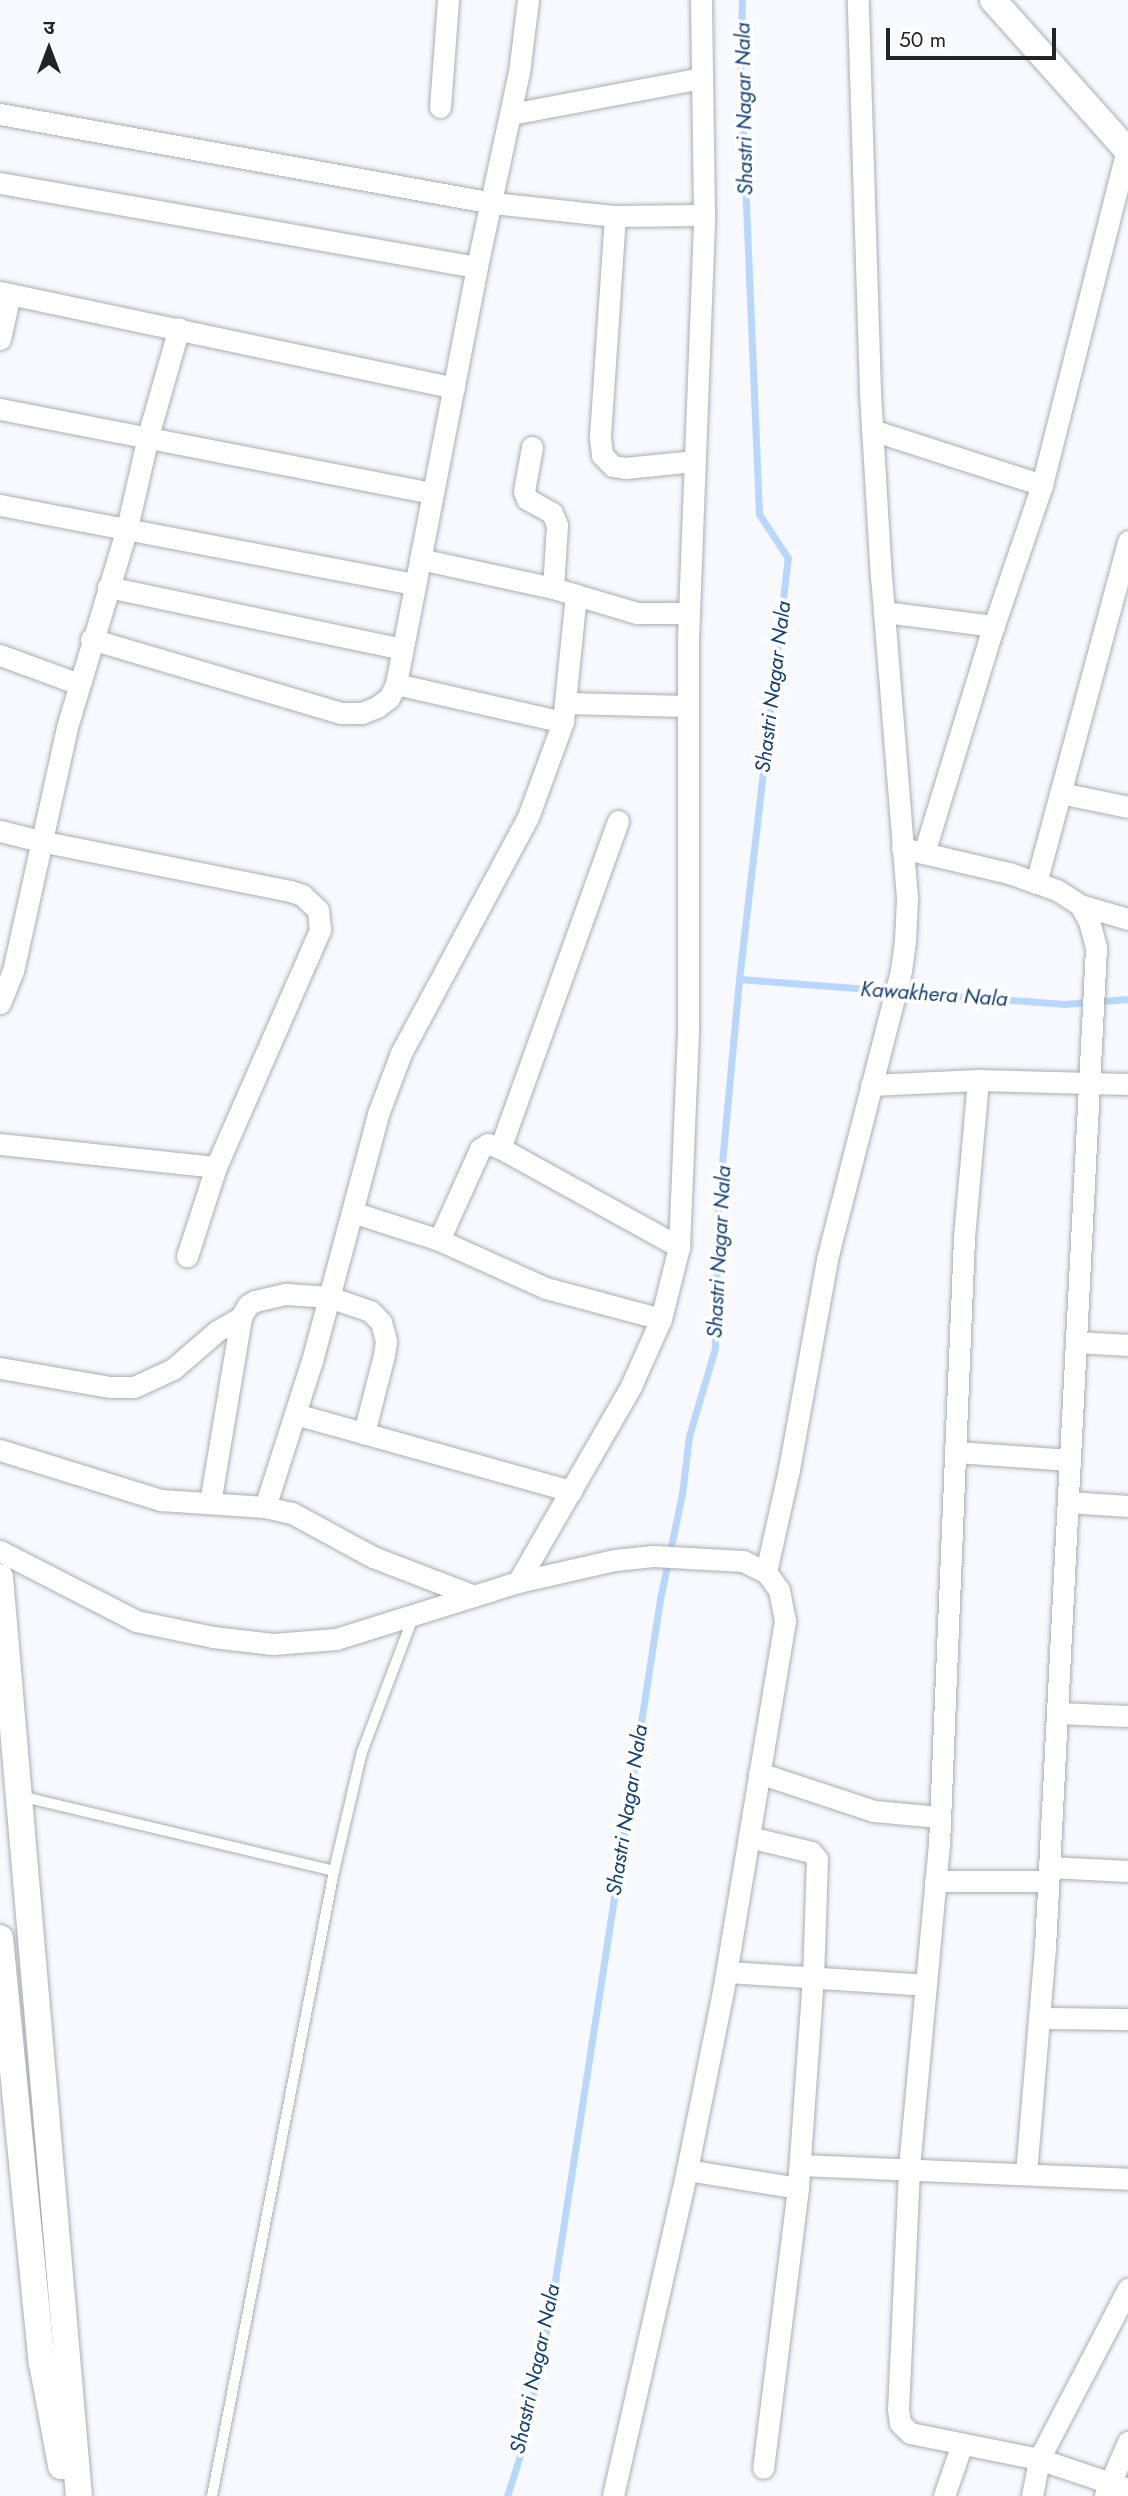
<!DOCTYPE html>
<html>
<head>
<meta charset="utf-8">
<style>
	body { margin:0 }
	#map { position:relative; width:1128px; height:2496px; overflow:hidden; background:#f8f9fe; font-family:Jost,"Noto Sans Devanagari",sans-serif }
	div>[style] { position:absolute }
	.stream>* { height:7px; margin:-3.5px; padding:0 3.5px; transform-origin:3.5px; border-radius:3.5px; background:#b8d7ff }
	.roads { filter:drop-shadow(0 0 2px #abadb3) drop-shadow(0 0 2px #abadb3) }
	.service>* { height:10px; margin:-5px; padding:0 5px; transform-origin:5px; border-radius:5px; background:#fff }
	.minor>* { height:21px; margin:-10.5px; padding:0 10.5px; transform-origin:10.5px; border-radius:10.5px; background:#fff }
	.tertiary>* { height:26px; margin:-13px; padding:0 13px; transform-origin:13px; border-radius:13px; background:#fff }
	span { translate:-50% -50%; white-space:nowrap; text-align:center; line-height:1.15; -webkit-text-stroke:7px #fff; paint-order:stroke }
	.water-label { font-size:21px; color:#0e3f78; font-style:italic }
	.north { position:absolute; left:14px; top:14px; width:70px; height:70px; -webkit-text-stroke:5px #fff; paint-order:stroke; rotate:0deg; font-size:19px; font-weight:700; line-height:28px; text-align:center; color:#232326 }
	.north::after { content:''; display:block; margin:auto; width:24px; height:32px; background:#232326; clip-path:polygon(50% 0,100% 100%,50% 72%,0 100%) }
	.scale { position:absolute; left:886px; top:28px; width:170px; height:32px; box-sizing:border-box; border:4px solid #232326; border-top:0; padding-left:9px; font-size:21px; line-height:24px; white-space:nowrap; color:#232326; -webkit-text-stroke:5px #fff; paint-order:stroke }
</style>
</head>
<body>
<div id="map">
	<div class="stream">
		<div style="left:739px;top:979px;width:327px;rotate:4.4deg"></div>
		<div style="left:1065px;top:1004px;width:63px;rotate:-4.5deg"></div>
		<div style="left:507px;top:2496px;width:46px;rotate:-72.3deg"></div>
		<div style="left:521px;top:2452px;width:142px;rotate:-78.2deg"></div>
		<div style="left:550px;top:2313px;width:722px;rotate:-81.24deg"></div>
		<div style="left:660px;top:1599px;width:107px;rotate:-78.2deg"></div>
		<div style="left:682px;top:1494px;width:58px;rotate:-83.1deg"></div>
		<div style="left:689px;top:1436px;width:92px;rotate:-73.5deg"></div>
		<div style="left:715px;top:1348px;width:142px;rotate:-88.8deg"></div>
		<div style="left:718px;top:1206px;width:228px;rotate:-84.7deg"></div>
		<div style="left:739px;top:979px;width:424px;rotate:-83.4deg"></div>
		<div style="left:788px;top:558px;width:53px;rotate:-123.4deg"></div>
		<div style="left:759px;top:514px;width:451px;rotate:-92.4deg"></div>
		<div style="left:740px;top:63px;width:63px;rotate:-88.2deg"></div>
	</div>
	<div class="roads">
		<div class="service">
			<div style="left:20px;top:1796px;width:323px;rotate:13.4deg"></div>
			<div style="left:212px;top:2496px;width:637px;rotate:-78.95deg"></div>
			<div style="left:334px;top:1871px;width:122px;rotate:-76.8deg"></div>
			<div style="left:362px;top:1752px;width:147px;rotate:-69.2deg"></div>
		</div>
		<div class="minor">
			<div style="left:528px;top:0;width:73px;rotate:97.1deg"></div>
			<div style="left:519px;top:72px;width:199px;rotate:102.2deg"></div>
			<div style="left:477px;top:267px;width:425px;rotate:101deg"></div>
			<div style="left:396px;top:684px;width:171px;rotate:12.8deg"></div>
			<div style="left:440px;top:107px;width:107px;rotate:-85.7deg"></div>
			<div style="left:0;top:114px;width:501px;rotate:10.23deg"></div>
			<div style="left:493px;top:203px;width:123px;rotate:6.1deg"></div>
			<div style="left:615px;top:216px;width:89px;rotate:-0.6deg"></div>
			<div style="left:511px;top:114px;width:194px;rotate:-10.7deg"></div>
			<div style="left:0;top:183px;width:484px;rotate:10deg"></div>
			<div style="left:615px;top:216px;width:223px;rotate:93.9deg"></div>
			<div style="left:600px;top:438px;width:17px;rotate:83deg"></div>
			<div style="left:602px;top:455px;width:16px;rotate:45deg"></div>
			<div style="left:613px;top:466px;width:12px;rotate:9deg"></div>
			<div style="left:625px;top:468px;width:70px;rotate:-5.7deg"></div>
			<div style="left:0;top:292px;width:464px;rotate:11.9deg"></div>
			<div style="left:0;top:339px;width:46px;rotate:-77.5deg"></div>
			<div style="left:0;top:409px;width:440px;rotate:11deg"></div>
			<div style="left:872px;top:430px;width:179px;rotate:17.9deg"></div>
			<div style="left:532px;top:447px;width:45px;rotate:100.3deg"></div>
			<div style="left:524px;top:491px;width:9px;rotate:69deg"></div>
			<div style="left:527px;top:499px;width:29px;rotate:29deg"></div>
			<div style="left:552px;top:513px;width:13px;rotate:67deg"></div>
			<div style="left:557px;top:525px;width:63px;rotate:93.6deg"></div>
			<div style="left:0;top:505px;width:422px;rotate:10.8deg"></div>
			<div style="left:420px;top:559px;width:136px;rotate:12.3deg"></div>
			<div style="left:553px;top:588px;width:88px;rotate:16.6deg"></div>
			<div style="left:637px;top:613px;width:52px"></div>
			<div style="left:108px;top:587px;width:301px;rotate:11.9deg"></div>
			<div style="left:884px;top:612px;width:111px;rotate:7.3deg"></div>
			<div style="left:91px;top:639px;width:261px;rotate:16.5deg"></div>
			<div style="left:341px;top:713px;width:21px"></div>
			<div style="left:362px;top:713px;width:16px;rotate:-22deg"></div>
			<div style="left:377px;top:707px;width:15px;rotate:-37deg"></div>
			<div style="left:389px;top:698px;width:16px;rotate:-63deg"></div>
			<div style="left:0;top:655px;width:84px;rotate:20.2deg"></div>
			<div style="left:565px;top:703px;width:123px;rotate:1.4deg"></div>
			<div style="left:1060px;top:793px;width:69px;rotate:11.6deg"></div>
			<div style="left:618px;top:821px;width:348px;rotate:109.8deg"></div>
			<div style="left:500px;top:1148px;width:205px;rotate:28.9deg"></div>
			<div style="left:0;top:831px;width:41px;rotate:14deg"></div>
			<div style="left:40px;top:841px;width:255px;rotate:11.3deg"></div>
			<div style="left:290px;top:891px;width:13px;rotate:18deg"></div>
			<div style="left:302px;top:895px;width:22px;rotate:43deg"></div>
			<div style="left:318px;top:910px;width:20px;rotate:84deg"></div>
			<div style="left:320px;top:930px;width:259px;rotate:113.7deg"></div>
			<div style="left:216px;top:1167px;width:94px;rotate:108deg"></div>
			<div style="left:902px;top:848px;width:110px;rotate:13.2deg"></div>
			<div style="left:1009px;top:873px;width:51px;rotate:19.5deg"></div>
			<div style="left:1057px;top:890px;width:27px;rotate:33deg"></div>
			<div style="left:1080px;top:905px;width:18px;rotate:61deg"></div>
			<div style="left:1089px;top:921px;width:28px;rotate:75deg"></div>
			<div style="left:1096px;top:948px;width:1000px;rotate:92.92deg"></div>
			<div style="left:1045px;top:1947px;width:227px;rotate:94.8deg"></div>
			<div style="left:924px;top:853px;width:223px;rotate:-73deg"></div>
			<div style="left:989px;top:640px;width:164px;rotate:-71.1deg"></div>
			<div style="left:1042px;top:485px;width:346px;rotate:-75.8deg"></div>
			<div style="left:1036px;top:883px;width:354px;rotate:-74.9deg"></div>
			<div style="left:1080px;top:905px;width:50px;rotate:16.3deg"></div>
			<div style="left:0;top:1003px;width:35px;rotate:-68deg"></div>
			<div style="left:13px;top:971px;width:250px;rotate:-77.5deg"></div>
			<div style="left:67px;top:727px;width:208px;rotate:-73.2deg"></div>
			<div style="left:127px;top:528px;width:94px;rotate:-77.1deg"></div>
			<div style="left:148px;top:436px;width:112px;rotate:-74deg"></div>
			<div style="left:978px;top:1080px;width:159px;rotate:95.1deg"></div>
			<div style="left:964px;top:1238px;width:607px;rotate:92.36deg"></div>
			<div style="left:939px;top:1844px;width:326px;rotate:95.3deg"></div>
			<div style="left:909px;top:2169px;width:240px;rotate:92.6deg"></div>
			<div style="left:898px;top:2409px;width:14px;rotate:82deg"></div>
			<div style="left:900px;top:2423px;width:14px;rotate:45deg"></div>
			<div style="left:910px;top:2433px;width:132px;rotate:11.4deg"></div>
			<div style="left:1039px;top:2459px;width:192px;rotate:-62.4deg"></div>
			<div style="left:871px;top:1085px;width:107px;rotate:-2.7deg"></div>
			<div style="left:978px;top:1080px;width:150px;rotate:1.5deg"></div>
			<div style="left:0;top:1144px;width:217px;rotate:6.1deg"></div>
			<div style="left:352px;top:1212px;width:91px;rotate:17.8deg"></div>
			<div style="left:439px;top:1240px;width:117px;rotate:24.2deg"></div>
			<div style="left:546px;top:1288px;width:119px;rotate:15.1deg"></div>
			<div style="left:439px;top:1240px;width:100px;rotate:-65.7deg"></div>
			<div style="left:480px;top:1149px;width:9px;rotate:-32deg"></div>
			<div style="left:488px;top:1144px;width:13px;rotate:18deg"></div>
			<div style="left:1076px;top:1342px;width:52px;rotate:3.3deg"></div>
			<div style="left:0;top:1368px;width:112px;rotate:9.8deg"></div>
			<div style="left:110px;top:1387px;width:24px"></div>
			<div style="left:134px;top:1387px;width:43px;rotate:-24.8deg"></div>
			<div style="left:173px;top:1369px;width:58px;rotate:-40.8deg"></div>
			<div style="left:217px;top:1331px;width:28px;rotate:-30deg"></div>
			<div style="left:295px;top:1414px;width:287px;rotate:15.6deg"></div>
			<div style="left:0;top:1450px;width:169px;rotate:17.3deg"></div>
			<div style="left:161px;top:1500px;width:104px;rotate:3.9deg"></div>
			<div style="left:265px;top:1507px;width:28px;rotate:13deg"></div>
			<div style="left:292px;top:1513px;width:92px;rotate:28.5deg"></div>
			<div style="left:373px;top:1557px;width:108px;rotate:21.1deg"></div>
			<div style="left:956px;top:1452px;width:114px;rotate:4deg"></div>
			<div style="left:1068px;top:1502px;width:60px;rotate:3.8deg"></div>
			<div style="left:210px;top:1503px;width:189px;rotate:-80.5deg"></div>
			<div style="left:241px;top:1317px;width:14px;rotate:-60deg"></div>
			<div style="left:248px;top:1305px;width:8px;rotate:-30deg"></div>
			<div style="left:255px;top:1301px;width:32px;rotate:-13deg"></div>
			<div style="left:286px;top:1294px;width:43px;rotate:4deg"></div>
			<div style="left:329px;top:1297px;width:43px;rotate:18.9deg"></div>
			<div style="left:370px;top:1311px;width:16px;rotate:45deg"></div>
			<div style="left:381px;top:1322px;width:20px;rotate:75deg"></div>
			<div style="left:386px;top:1341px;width:14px;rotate:98deg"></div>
			<div style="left:384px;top:1355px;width:81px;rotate:104.4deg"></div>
			<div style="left:265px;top:1507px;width:153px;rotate:-72.2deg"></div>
			<div style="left:312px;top:1361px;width:256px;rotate:-75deg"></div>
			<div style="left:378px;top:1114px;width:65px;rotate:-69.3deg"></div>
			<div style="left:401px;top:1053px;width:268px;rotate:-61.7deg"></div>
			<div style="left:528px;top:817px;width:101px;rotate:-69.8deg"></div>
			<div style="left:563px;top:722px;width:128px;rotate:-84.2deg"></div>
			<div style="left:0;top:1551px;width:153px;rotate:27.2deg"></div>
			<div style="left:136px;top:1621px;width:79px;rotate:11.7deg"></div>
			<div style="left:213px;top:1637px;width:60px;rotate:6.7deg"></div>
			<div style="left:273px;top:1644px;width:63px;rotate:-4.5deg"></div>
			<div style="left:336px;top:1639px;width:191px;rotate:-17.4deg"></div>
			<div style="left:518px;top:1582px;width:99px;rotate:-12.8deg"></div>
			<div style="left:615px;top:1560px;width:38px;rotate:-6deg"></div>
			<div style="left:653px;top:1556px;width:90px;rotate:3.2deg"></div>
			<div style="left:743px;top:1561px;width:25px;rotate:26deg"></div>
			<div style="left:766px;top:1572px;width:22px;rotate:54deg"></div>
			<div style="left:779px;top:1590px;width:32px;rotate:79deg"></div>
			<div style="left:785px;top:1621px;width:375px;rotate:99.5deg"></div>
			<div style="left:723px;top:1991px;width:183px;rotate:101.4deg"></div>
			<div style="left:687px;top:2170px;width:334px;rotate:102.8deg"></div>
			<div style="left:766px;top:1572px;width:106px;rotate:-77.4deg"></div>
			<div style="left:789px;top:1469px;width:213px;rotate:-79.7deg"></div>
			<div style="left:827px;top:1259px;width:298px;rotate:-75.6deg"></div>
			<div style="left:901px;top:970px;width:29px;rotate:-82deg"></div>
			<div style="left:905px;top:941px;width:43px;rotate:-87.3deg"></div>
			<div style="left:907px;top:898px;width:321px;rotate:-94.6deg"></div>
			<div style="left:881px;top:578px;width:187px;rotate:-93.4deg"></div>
			<div style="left:870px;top:391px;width:391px;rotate:-91.8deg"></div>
			<div style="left:518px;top:1582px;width:226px;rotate:-60deg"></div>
			<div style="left:631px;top:1386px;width:73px;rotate:-65.9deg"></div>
			<div style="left:661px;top:1319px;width:74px;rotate:-76deg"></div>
			<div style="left:679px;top:1247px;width:218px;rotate:-87.6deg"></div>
			<div style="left:688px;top:1029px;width:390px;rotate:-90deg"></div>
			<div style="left:688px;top:639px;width:424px;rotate:-87.8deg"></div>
			<div style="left:704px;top:215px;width:215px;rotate:-90.8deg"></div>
			<div style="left:1057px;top:1713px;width:71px;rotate:2.4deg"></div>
			<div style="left:759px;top:1773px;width:121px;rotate:18.3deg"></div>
			<div style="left:874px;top:1811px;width:65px;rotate:5.3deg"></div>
			<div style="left:749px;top:1837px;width:64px;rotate:13.6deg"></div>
			<div style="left:811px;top:1852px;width:9px;rotate:49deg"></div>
			<div style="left:817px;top:1859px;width:118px;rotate:91.9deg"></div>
			<div style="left:813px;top:1977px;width:212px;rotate:94.1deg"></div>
			<div style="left:798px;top:2188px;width:282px;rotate:97.1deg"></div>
			<div style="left:1049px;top:1867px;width:79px;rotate:2.9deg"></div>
			<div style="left:935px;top:1881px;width:113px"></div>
			<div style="left:727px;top:1972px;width:199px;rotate:3.7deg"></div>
			<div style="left:1040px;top:2018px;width:88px;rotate:0.7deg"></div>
			<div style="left:800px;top:2165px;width:328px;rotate:2.4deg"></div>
			<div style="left:687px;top:2170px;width:112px;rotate:9.2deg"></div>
			<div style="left:1105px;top:2495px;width:58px;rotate:-66.5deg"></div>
			<div style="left:944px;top:2496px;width:55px;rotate:-70.9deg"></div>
			<div style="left:1032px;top:2496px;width:38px;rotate:-79deg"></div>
			<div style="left:1039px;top:2459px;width:94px;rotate:18.6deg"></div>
		</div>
		<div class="tertiary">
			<div style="left:993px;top:0;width:203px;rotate:48.2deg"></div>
			<div style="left:0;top:1577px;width:922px;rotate:85.09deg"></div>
			<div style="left:0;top:1938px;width:427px;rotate:84.4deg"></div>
			<div style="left:42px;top:2363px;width:105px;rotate:79.5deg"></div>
		</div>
	</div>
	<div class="water-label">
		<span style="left:744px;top:109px;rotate:-91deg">Shastri Nagar Nala</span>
		<span style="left:773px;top:687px;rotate:-83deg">Shastri Nagar Nala</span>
		<span style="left:934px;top:994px;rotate:4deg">Kawakhera Nala</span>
		<span style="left:719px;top:1252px;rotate:-87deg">Shastri Nagar Nala</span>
		<span style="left:627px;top:1810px;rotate:-81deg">Shastri Nagar Nala</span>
		<span style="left:535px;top:2369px;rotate:-78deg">Shastri Nagar Nala</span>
	</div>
	<div class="north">उ</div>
	<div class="scale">50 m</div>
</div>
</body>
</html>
